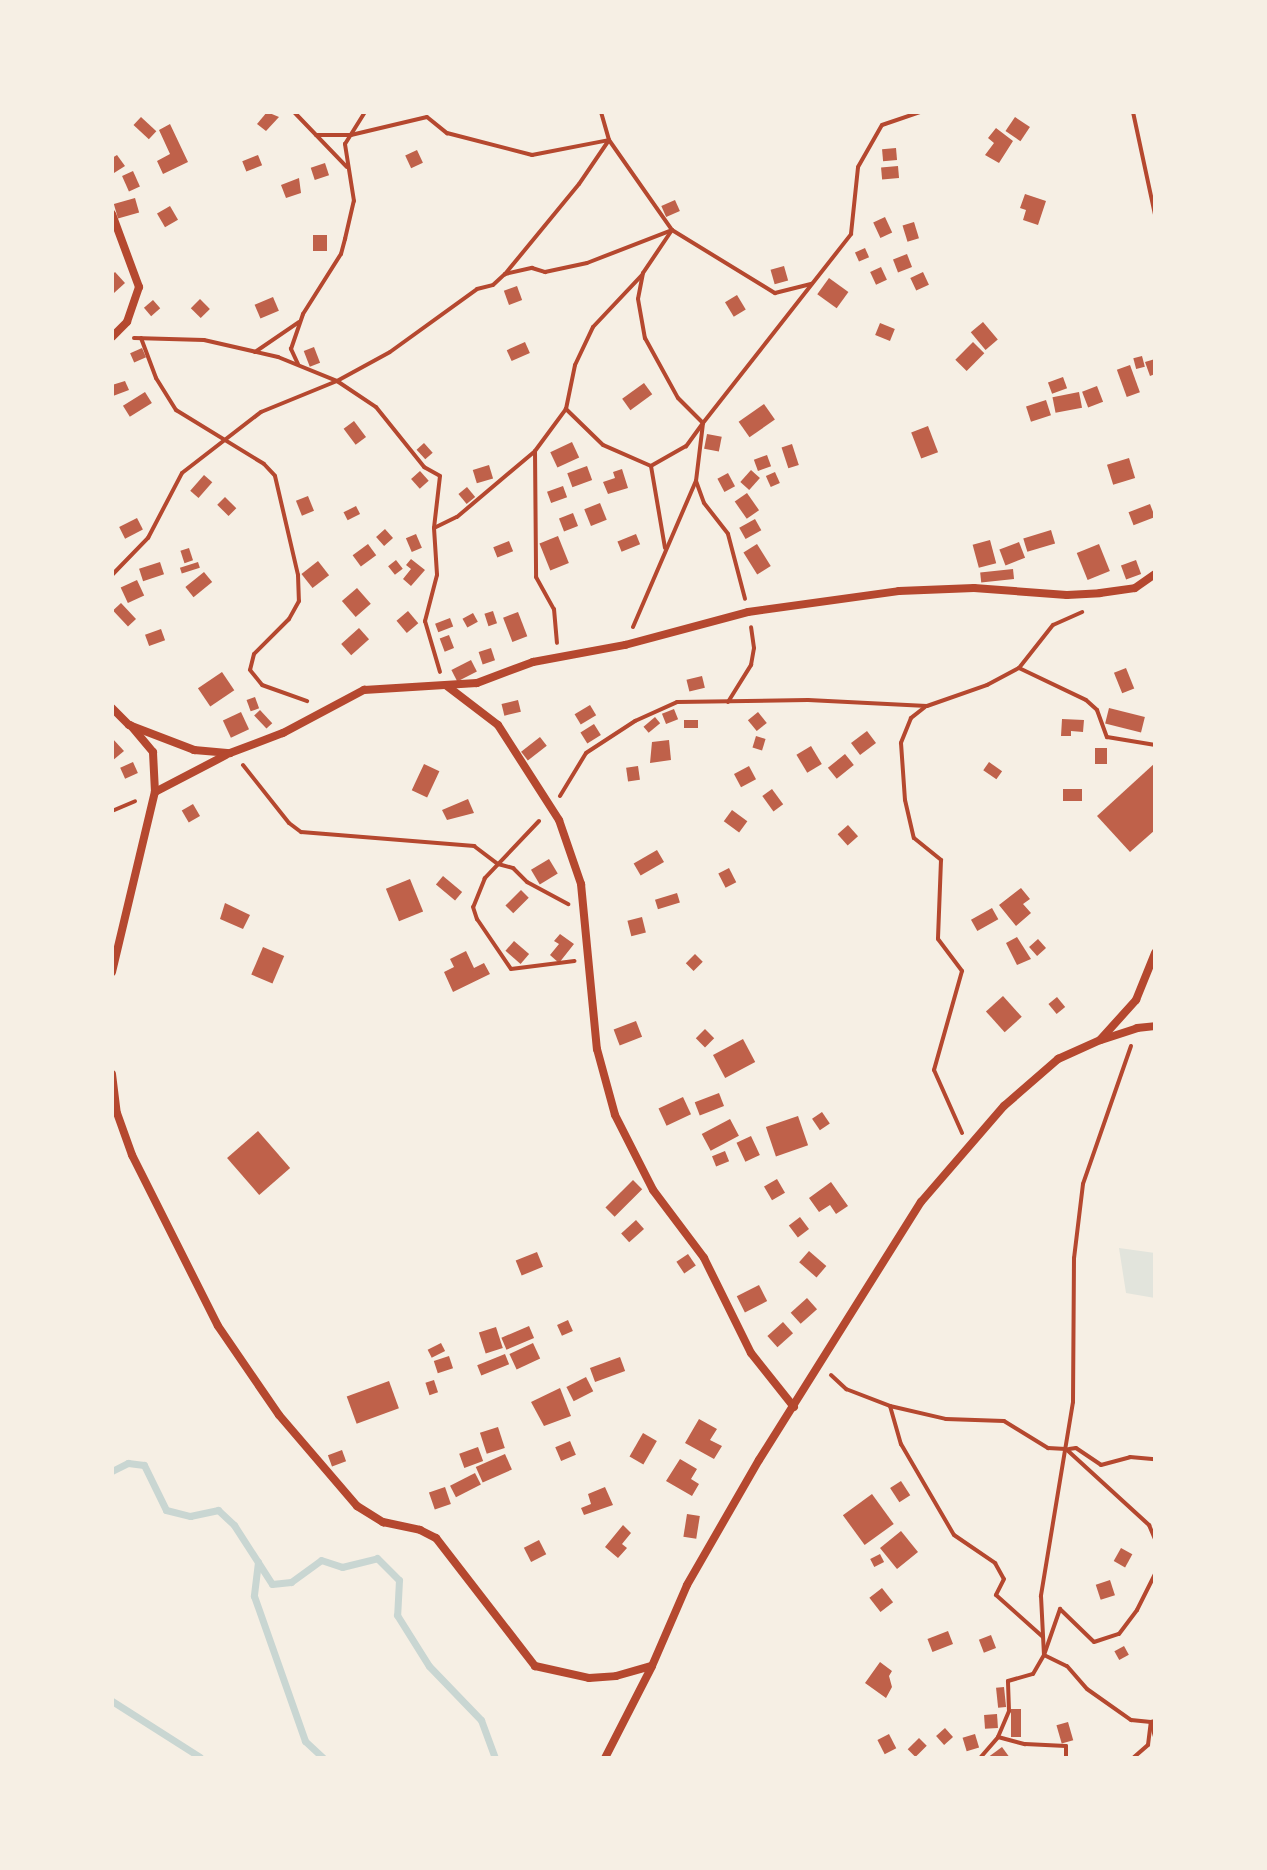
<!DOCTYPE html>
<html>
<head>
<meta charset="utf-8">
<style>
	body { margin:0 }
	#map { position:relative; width:1267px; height:1870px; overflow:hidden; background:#f6efe4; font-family:"IBM Plex Sans",sans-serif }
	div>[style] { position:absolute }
	.green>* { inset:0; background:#e2e4dc }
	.stream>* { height:7px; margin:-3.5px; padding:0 3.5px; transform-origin:3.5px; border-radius:3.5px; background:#c9d6d2 }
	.building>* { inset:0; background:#bf614a; transform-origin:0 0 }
	.path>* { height:4px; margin:-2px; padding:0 2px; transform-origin:2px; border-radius:2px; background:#b5482f }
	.minor>* { height:8px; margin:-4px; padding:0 4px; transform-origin:4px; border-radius:4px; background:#b5482f }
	span { translate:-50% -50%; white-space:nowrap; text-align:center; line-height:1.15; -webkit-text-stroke:6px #f6efe4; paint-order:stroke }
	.frame { position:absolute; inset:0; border:114px solid #f6efe4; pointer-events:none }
</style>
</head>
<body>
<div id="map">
	<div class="green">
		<div style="clip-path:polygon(1119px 1248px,1155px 1253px,1155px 1298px,1126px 1293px)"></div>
	</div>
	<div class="stream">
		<div style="left:112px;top:1471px;width:18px;rotate:-27deg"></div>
		<div style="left:128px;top:1463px;width:16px;rotate:7deg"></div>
		<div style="left:144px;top:1465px;width:50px;rotate:63.9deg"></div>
		<div style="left:166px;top:1510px;width:25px;rotate:14deg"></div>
		<div style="left:190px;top:1516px;width:29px;rotate:-12deg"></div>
		<div style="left:218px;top:1510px;width:22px;rotate:43deg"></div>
		<div style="left:234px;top:1525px;width:70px;rotate:57.2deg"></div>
		<div style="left:272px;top:1584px;width:19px;rotate:-6deg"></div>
		<div style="left:291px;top:1582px;width:37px;rotate:-36deg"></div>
		<div style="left:321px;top:1560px;width:22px;rotate:18deg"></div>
		<div style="left:342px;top:1567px;width:36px;rotate:-14deg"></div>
		<div style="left:377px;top:1558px;width:31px;rotate:45deg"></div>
		<div style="left:399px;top:1580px;width:35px;rotate:93deg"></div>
		<div style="left:397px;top:1615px;width:60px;rotate:57.9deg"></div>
		<div style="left:429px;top:1666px;width:75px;rotate:46.1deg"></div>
		<div style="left:481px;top:1720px;width:40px;rotate:69.8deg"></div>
		<div style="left:258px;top:1562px;width:34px;rotate:97deg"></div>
		<div style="left:254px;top:1596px;width:154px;rotate:70.6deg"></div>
		<div style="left:305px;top:1741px;width:25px;rotate:43deg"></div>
		<div style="left:112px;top:1701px;width:104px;rotate:32.5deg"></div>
	</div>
	<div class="building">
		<div style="clip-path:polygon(267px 112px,279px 117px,266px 131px,257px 124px)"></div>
		<div style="left:141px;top:117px;width:21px;height:11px;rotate:43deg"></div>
		<div style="left:1015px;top:117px;width:18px;height:17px;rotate:34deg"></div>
		<div style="clip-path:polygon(170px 124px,188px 162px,163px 174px,157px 161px,170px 154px,159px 130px)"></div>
		<div style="clip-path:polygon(996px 128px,1013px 141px,999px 163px,985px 155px,994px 143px,988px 138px)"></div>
		<div style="left:896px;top:148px;width:12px;height:14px;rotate:85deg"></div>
		<div style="left:417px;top:150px;width:14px;height:13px;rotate:65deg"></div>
		<div style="clip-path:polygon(117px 155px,125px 166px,114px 173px,112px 158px)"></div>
		<div style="left:258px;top:155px;width:11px;height:17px;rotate:68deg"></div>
		<div style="left:325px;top:163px;width:13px;height:15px;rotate:72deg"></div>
		<div style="left:898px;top:166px;width:12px;height:17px;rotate:85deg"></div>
		<div style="left:133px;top:171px;width:17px;height:12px;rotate:66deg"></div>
		<div style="clip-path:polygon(299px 178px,301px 193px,286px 198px,281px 185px)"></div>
		<div style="clip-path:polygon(1025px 194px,1046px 201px,1038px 225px,1023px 220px,1026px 210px,1020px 208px)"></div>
		<div style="left:135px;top:198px;width:15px;height:22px;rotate:74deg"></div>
		<div style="left:675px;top:200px;width:12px;height:15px;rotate:66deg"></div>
		<div style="left:170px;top:206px;width:16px;height:15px;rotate:60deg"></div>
		<div style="left:885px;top:217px;width:17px;height:13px;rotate:65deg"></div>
		<div style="left:914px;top:222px;width:17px;height:12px;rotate:73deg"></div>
		<div style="left:313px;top:235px;width:14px;height:16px"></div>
		<div style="left:865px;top:248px;width:10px;height:11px;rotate:66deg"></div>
		<div style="left:907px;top:254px;width:14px;height:15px;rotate:69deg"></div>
		<div style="left:784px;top:266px;width:15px;height:14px;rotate:74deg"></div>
		<div style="left:881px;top:267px;width:14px;height:12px;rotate:65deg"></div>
		<div style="clip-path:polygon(115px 272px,125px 283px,114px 293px,112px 275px)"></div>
		<div style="left:923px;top:272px;width:14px;height:14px;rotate:65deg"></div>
		<div style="left:829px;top:278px;width:24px;height:20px;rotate:36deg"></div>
		<div style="left:517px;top:286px;width:15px;height:14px;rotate:70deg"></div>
		<div style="left:737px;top:295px;width:17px;height:14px;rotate:59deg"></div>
		<div style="left:273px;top:297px;width:15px;height:20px;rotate:67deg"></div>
		<div style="left:200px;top:299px;width:14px;height:13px;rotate:45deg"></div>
		<div style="left:153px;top:300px;width:11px;height:12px;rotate:49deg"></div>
		<div style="left:983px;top:322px;width:23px;height:16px;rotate:50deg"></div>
		<div style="left:880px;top:323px;width:16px;height:13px;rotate:22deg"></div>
		<div style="left:525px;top:342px;width:12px;height:20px;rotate:66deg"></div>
		<div style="left:973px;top:342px;width:16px;height:25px;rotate:45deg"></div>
		<div style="left:314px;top:347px;width:17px;height:11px;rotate:69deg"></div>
		<div style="left:142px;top:348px;width:10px;height:13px;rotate:66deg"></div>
		<div style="left:1142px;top:356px;width:11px;height:9px;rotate:75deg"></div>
		<div style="clip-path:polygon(1155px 359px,1155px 374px,1150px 376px,1145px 362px)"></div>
		<div style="left:1130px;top:365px;width:29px;height:14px;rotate:70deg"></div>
		<div style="left:1063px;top:377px;width:12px;height:16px;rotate:70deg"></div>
		<div style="clip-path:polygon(125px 381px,129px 390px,113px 396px,112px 385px)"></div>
		<div style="left:644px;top:383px;width:14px;height:27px;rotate:54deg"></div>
		<div style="left:1097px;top:386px;width:17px;height:16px;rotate:69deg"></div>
		<div style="left:145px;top:392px;width:13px;height:26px;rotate:58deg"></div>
		<div style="left:1079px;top:392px;width:16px;height:27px;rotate:79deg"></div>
		<div style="left:1046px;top:400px;width:16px;height:21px;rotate:72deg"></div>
		<div style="left:764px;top:404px;width:19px;height:31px;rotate:55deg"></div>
		<div style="left:354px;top:421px;width:20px;height:13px;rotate:53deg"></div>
		<div style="left:928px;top:426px;width:28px;height:18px;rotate:69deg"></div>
		<div style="left:707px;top:434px;width:15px;height:15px;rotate:11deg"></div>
		<div style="left:572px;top:442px;width:17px;height:24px;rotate:65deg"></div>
		<div style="left:424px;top:443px;width:13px;height:10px;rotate:48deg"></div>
		<div style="left:792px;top:444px;width:22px;height:11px;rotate:72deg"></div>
		<div style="left:767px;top:455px;width:12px;height:14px;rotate:70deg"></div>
		<div style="left:1129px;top:458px;width:21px;height:23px;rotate:73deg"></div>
		<div style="left:489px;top:465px;width:14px;height:17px;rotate:73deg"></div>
		<div style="left:587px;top:466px;width:15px;height:21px;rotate:70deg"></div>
		<div style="clip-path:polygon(622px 469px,628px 488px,608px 494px,603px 482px,615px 478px,613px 472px)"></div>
		<div style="left:751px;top:470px;width:12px;height:16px;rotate:42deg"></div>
		<div style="left:420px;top:471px;width:13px;height:12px;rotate:48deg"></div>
		<div style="left:775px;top:472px;width:12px;height:10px;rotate:66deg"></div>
		<div style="left:728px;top:473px;width:15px;height:12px;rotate:62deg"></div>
		<div style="left:204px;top:475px;width:11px;height:21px;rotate:41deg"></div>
		<div style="left:563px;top:486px;width:12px;height:17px;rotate:70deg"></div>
		<div style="left:467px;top:487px;width:13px;height:11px;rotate:51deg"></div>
		<div style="left:747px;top:493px;width:21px;height:15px;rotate:55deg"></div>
		<div style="left:308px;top:496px;width:16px;height:13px;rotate:68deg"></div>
		<div style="left:225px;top:497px;width:16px;height:11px;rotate:45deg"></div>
		<div style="left:600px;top:503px;width:18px;height:17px;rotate:68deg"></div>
		<div style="left:1150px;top:504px;width:14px;height:23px;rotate:69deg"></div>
		<div style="left:356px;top:506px;width:9px;height:14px;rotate:63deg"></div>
		<div style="left:573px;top:513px;width:14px;height:15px;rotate:69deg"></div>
		<div style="left:137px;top:518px;width:13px;height:20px;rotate:63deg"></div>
		<div style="left:755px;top:519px;width:13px;height:18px;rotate:61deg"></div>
		<div style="left:385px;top:529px;width:12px;height:12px;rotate:48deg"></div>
		<div style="left:1051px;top:530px;width:14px;height:29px;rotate:73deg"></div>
		<div style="left:416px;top:534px;width:15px;height:11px;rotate:67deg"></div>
		<div style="left:636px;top:534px;width:11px;height:20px;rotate:68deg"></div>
		<div style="left:558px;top:536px;width:29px;height:20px;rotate:68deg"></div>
		<div style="left:990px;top:540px;width:24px;height:18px;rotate:75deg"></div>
		<div style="left:509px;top:541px;width:11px;height:17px;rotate:68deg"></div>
		<div style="left:1019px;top:542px;width:17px;height:21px;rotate:69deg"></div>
		<div style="left:368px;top:544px;width:14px;height:19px;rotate:54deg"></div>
		<div style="left:757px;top:544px;width:26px;height:16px;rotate:58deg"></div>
		<div style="left:1099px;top:544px;width:29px;height:24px;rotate:68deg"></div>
		<div style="left:189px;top:548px;width:13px;height:9px;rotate:72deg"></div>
		<div style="clip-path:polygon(411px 559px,425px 570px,411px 586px,403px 579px,411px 569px,406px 565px)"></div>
		<div style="left:396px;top:560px;width:11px;height:10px;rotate:52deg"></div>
		<div style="left:1136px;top:560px;width:15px;height:16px;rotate:70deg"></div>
		<div style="left:318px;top:561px;width:18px;height:21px;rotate:52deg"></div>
		<div style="left:160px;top:562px;width:13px;height:22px;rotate:72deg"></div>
		<div style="left:198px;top:562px;width:6px;height:19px;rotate:72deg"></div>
		<div style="left:1013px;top:569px;width:10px;height:33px;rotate:84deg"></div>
		<div style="left:204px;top:572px;width:13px;height:24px;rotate:51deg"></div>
		<div style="left:137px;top:580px;width:17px;height:18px;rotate:65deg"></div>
		<div style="left:357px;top:588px;width:21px;height:20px;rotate:49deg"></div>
		<div style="left:121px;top:603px;width:22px;height:11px;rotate:47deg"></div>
		<div style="left:408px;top:611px;width:16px;height:15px;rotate:50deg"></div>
		<div style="left:493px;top:611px;width:13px;height:9px;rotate:72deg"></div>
		<div style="left:518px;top:612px;width:26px;height:16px;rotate:69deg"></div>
		<div style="left:473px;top:613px;width:10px;height:12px;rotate:61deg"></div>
		<div style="left:450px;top:618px;width:9px;height:16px;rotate:69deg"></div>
		<div style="left:359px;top:628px;width:15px;height:24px;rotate:48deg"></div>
		<div style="left:161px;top:629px;width:12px;height:17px;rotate:70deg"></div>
		<div style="left:449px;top:635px;width:14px;height:10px;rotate:69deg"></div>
		<div style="left:491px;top:648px;width:13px;height:13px;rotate:72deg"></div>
		<div style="left:471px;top:660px;width:13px;height:22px;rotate:63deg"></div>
		<div style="left:1126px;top:668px;width:22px;height:13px;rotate:68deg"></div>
		<div style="left:222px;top:672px;width:22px;height:29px;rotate:56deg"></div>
		<div style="left:702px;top:676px;width:12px;height:16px;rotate:76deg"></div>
		<div style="left:255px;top:697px;width:12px;height:9px;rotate:70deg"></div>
		<div style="left:518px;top:700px;width:12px;height:17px;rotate:76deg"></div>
		<div style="left:590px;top:705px;width:12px;height:18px;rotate:59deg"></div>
		<div style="left:1109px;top:708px;width:37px;height:16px;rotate:14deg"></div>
		<div style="left:674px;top:709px;width:11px;height:13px;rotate:68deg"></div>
		<div style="left:260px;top:710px;width:18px;height:8px;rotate:47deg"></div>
		<div style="left:241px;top:712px;width:19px;height:20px;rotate:65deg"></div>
		<div style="left:758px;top:712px;width:14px;height:13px;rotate:51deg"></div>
		<div style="left:655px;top:717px;width:8px;height:15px;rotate:50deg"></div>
		<div style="clip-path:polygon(1062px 719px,1084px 720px,1083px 732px,1071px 731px,1071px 736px,1061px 736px)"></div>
		<div style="left:684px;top:720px;width:14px;height:8px"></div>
		<div style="left:594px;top:724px;width:13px;height:16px;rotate:58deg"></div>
		<div style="left:867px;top:731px;width:15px;height:20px;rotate:53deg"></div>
		<div style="left:756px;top:736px;width:10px;height:12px;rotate:17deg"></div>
		<div style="left:540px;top:737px;width:11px;height:24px;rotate:52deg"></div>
		<div style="clip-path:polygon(112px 738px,124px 751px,112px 761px)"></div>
		<div style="clip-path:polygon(669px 740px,671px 760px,650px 763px,652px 742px)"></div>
		<div style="left:811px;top:746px;width:21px;height:17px;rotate:59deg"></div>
		<div style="left:1095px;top:748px;width:12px;height:16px"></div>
		<div style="left:845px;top:754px;width:14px;height:22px;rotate:51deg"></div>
		<div style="left:133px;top:762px;width:12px;height:14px;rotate:66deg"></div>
		<div style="left:989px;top:762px;width:16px;height:10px;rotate:35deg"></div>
		<div style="clip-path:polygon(1155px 763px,1155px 830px,1130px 852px,1097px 816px)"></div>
		<div style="left:424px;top:764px;width:17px;height:29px;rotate:25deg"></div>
		<div style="left:638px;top:766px;width:14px;height:12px;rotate:82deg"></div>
		<div style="left:749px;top:766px;width:15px;height:17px;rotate:62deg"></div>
		<div style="left:772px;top:789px;width:19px;height:12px;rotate:54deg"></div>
		<div style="left:1063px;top:789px;width:19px;height:12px"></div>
		<div style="clip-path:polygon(468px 799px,474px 813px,447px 820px,442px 810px)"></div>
		<div style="left:193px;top:804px;width:14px;height:13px;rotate:60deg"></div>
		<div style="left:732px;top:810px;width:19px;height:14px;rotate:36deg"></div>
		<div style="left:848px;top:825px;width:15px;height:14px;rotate:48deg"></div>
		<div style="left:657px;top:850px;width:14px;height:27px;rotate:60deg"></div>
		<div style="left:549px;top:859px;width:17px;height:21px;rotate:59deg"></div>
		<div style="left:729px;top:868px;width:16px;height:12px;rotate:63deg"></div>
		<div style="left:443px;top:876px;width:25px;height:11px;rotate:40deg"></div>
		<div style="left:410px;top:879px;width:35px;height:26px;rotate:68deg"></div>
		<div style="clip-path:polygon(1021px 888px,1030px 899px,1023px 904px,1031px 913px,1016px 926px,999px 905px)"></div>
		<div style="left:521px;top:890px;width:11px;height:22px;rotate:45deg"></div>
		<div style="left:677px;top:893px;width:10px;height:23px;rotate:73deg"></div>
		<div style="clip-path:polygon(225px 903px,250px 915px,243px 929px,220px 919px)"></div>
		<div style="left:992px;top:908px;width:13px;height:24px;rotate:61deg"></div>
		<div style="left:642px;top:917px;width:16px;height:15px;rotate:76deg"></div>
		<div style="clip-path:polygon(560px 934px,574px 944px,559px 963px,550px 955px,559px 944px,554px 941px)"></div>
		<div style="clip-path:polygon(1017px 937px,1031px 959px,1017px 965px,1006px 943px)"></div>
		<div style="left:1038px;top:939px;width:12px;height:12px;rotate:48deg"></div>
		<div style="left:514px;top:941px;width:20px;height:13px;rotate:41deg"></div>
		<div style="left:263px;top:947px;width:23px;height:30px;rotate:23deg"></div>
		<div style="clip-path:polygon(466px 951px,474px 968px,484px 963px,490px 974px,453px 992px,444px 972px,454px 967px,450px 959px)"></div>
		<div style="left:695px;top:954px;width:11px;height:13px;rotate:45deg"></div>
		<div style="left:1003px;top:996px;width:28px;height:23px;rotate:48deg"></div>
		<div style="left:1057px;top:997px;width:13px;height:11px;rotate:51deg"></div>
		<div style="left:636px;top:1021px;width:17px;height:24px;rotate:69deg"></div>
		<div style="left:705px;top:1029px;width:13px;height:13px;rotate:45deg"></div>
		<div style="left:743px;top:1039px;width:26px;height:34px;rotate:62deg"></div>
		<div style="left:719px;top:1093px;width:14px;height:26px;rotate:69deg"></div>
		<div style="left:683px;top:1097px;width:19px;height:27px;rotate:65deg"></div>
		<div style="left:822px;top:1112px;width:14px;height:12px;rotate:56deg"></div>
		<div style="left:798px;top:1116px;width:31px;height:34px;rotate:71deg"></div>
		<div style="left:730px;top:1119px;width:19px;height:32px;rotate:62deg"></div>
		<div style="left:258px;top:1131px;width:49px;height:41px;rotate:49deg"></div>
		<div style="left:751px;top:1136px;width:21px;height:16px;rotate:65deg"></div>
		<div style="left:725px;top:1151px;width:11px;height:14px;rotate:68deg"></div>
		<div style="left:777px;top:1179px;width:16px;height:15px;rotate:60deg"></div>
		<div style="left:633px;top:1180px;width:13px;height:39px;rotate:45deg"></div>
		<div style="clip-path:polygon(831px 1182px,848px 1206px,836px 1214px,830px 1205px,819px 1212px,809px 1198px)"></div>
		<div style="left:800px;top:1217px;width:15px;height:14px;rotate:53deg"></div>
		<div style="left:636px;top:1220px;width:12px;height:20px;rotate:48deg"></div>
		<div style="left:809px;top:1251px;width:23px;height:15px;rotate:41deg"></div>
		<div style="left:537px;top:1252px;width:16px;height:23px;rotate:68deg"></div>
		<div style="left:688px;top:1254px;width:14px;height:14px;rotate:56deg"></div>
		<div style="left:759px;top:1285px;width:18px;height:25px;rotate:63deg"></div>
		<div style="left:807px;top:1298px;width:15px;height:22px;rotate:48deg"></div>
		<div style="left:568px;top:1320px;width:12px;height:12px;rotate:66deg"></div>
		<div style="left:783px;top:1322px;width:15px;height:21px;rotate:48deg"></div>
		<div style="left:529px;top:1326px;width:13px;height:30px;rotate:67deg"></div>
		<div style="left:496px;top:1327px;width:22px;height:18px;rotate:72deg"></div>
		<div style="left:441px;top:1343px;width:9px;height:15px;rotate:63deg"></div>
		<div style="left:533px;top:1343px;width:17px;height:26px;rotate:65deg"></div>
		<div style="left:505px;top:1354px;width:11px;height:30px;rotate:68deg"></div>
		<div style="left:449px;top:1356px;width:13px;height:16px;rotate:72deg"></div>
		<div style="left:620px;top:1357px;width:15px;height:32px;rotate:70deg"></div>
		<div style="left:586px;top:1377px;width:16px;height:22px;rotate:63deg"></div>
		<div style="left:434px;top:1380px;width:13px;height:9px;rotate:72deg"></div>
		<div style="left:389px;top:1381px;width:29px;height:45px;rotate:70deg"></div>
		<div style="clip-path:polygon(560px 1388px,571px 1416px,544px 1426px,531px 1402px)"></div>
		<div style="clip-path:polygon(699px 1419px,717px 1429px,710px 1440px,722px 1446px,714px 1459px,685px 1443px)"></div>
		<div style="left:498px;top:1427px;width:22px;height:19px;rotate:72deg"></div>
		<div style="left:643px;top:1433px;width:16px;height:27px;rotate:30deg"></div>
		<div style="left:570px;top:1441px;width:15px;height:16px;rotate:67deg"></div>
		<div style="left:478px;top:1447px;width:15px;height:20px;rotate:70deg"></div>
		<div style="left:342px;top:1450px;width:12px;height:15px;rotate:70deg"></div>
		<div style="left:505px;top:1454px;width:17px;height:32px;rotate:66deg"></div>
		<div style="clip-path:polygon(680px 1459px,697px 1469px,691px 1479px,699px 1484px,692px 1496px,666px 1481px)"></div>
		<div style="left:475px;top:1473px;width:13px;height:28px;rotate:63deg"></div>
		<div style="left:901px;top:1481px;width:17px;height:13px;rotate:57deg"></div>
		<div style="left:445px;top:1487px;width:18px;height:17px;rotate:71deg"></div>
		<div style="clip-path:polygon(605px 1487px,613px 1505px,584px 1515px,581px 1508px,591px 1504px,588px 1494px)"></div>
		<div style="left:872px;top:1494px;width:37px;height:36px;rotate:54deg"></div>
		<div style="left:687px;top:1514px;width:13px;height:23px;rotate:9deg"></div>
		<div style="clip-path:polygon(623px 1525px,631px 1533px,622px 1544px,627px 1548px,618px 1558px,605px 1547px)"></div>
		<div style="left:901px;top:1531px;width:27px;height:27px;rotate:51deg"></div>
		<div style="left:539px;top:1540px;width:16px;height:17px;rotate:63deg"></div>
		<div style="left:1121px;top:1548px;width:13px;height:15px;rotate:29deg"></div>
		<div style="left:880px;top:1554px;width:9px;height:11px;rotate:63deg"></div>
		<div style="left:1110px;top:1580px;width:16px;height:15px;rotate:72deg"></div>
		<div style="left:882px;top:1588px;width:18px;height:16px;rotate:52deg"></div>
		<div style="left:948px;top:1631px;width:14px;height:22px;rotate:69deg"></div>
		<div style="left:991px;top:1635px;width:14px;height:13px;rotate:69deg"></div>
		<div style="left:1124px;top:1646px;width:10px;height:11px;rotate:61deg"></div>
		<div style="clip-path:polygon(880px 1662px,892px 1671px,889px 1676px,892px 1687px,886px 1698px,865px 1683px)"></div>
		<div style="left:1004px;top:1687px;width:20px;height:8px;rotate:84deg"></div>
		<div style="left:1011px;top:1709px;width:10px;height:28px"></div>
		<div style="left:997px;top:1714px;width:14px;height:13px;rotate:86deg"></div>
		<div style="left:1068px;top:1722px;width:19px;height:12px;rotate:74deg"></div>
		<div style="left:945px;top:1728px;width:12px;height:12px;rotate:48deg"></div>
		<div style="left:889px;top:1734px;width:16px;height:13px;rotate:63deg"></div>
		<div style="left:975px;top:1734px;width:14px;height:13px;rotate:73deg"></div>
		<div style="left:919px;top:1738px;width:11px;height:16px;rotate:45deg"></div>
		<div style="clip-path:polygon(1002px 1747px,1010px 1758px,987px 1758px)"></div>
	</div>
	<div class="path">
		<div style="left:294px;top:112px;width:76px;rotate:46.1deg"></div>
		<div style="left:601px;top:112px;width:29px;rotate:74deg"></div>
		<div style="left:609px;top:140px;width:110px;rotate:55deg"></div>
		<div style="left:672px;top:230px;width:121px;rotate:31.5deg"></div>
		<div style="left:775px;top:293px;width:38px;rotate:-14deg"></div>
		<div style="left:1133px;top:112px;width:105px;rotate:77.9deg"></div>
		<div style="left:316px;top:135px;width:35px"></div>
		<div style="left:351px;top:135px;width:78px;rotate:-13.3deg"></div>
		<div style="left:427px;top:117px;width:26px;rotate:39deg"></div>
		<div style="left:447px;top:133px;width:88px;rotate:14.5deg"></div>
		<div style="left:532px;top:155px;width:78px;rotate:-11deg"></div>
		<div style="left:609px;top:140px;width:53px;rotate:124.3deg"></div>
		<div style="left:579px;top:184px;width:117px;rotate:129.4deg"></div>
		<div style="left:134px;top:338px;width:70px;rotate:1.6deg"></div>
		<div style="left:204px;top:340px;width:76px;rotate:12.9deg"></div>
		<div style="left:278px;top:357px;width:64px;rotate:22.1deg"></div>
		<div style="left:337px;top:381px;width:47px;rotate:33.7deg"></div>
		<div style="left:376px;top:407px;width:77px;rotate:51.3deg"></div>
		<div style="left:424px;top:467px;width:18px;rotate:29deg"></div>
		<div style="left:440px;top:476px;width:52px;rotate:96.6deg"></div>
		<div style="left:434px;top:528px;width:47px;rotate:86.3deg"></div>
		<div style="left:437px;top:575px;width:48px;rotate:104.6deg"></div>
		<div style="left:425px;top:621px;width:53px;rotate:73.6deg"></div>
		<div style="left:141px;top:338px;width:43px;rotate:69.4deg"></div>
		<div style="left:156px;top:378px;width:38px;rotate:58deg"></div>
		<div style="left:176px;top:410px;width:103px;rotate:31.5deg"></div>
		<div style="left:264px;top:464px;width:16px;rotate:47deg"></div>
		<div style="left:275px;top:476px;width:102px;rotate:76.9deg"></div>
		<div style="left:298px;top:575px;width:26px;rotate:88deg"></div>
		<div style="left:299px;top:601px;width:21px;rotate:119deg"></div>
		<div style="left:289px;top:619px;width:49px;rotate:135deg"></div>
		<div style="left:254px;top:654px;width:16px;rotate:104deg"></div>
		<div style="left:250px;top:670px;width:19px;rotate:51deg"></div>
		<div style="left:262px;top:685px;width:48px;rotate:19.6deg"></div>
		<div style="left:255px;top:352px;width:53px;rotate:-34.3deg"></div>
		<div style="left:298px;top:364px;width:17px;rotate:-115deg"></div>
		<div style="left:291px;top:349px;width:37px;rotate:-71deg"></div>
		<div style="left:303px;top:314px;width:71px;rotate:-57.7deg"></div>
		<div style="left:341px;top:254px;width:16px;rotate:-75deg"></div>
		<div style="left:345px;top:239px;width:39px;rotate:-77deg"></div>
		<div style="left:354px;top:201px;width:58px;rotate:-99deg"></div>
		<div style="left:345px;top:144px;width:38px;rotate:-58deg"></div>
		<div style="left:535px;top:451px;width:126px;rotate:89.5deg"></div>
		<div style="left:536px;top:577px;width:37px;rotate:61deg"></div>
		<div style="left:554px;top:609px;width:34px;rotate:85deg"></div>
		<div style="left:651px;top:466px;width:83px;rotate:80.3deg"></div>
		<div style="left:696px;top:481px;width:23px;rotate:70deg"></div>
		<div style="left:704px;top:503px;width:39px;rotate:52deg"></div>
		<div style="left:728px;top:534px;width:67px;rotate:75.3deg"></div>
		<div style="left:434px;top:528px;width:25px;rotate:-26deg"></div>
		<div style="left:457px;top:517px;width:102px;rotate:-40.2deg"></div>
		<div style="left:535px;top:451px;width:52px;rotate:-53.6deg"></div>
		<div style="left:566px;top:409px;width:45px;rotate:-78.4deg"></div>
		<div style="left:575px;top:365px;width:42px;rotate:-64.7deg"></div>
		<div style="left:593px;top:327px;width:71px;rotate:-46.7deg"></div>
		<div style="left:112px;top:575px;width:52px;rotate:-45.8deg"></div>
		<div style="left:148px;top:538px;width:73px;rotate:-62.4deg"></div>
		<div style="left:182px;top:473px;width:100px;rotate:-37.7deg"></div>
		<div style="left:261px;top:412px;width:82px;rotate:-22.2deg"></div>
		<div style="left:337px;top:381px;width:60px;rotate:-28.7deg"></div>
		<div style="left:390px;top:352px;width:107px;rotate:-35.9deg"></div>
		<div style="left:477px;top:289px;width:16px;rotate:-14deg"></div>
		<div style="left:493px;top:285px;width:16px;rotate:-43deg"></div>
		<div style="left:505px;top:274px;width:28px;rotate:-13deg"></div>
		<div style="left:532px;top:268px;width:14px;rotate:17deg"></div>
		<div style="left:545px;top:272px;width:43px;rotate:-12.1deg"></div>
		<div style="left:587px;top:263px;width:91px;rotate:-21.2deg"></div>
		<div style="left:672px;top:230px;width:52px;rotate:124deg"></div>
		<div style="left:643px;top:273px;width:26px;rotate:101deg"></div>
		<div style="left:638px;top:299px;width:40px;rotate:80deg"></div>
		<div style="left:645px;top:338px;width:68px;rotate:61.2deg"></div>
		<div style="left:678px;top:398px;width:35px;rotate:45deg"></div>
		<div style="left:703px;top:423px;width:29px;rotate:126deg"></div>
		<div style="left:686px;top:446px;width:40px;rotate:150.3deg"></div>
		<div style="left:651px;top:466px;width:52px;rotate:-156.4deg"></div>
		<div style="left:603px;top:445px;width:52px;rotate:-135.8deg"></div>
		<div style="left:633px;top:627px;width:159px;rotate:-66.7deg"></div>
		<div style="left:696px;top:481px;width:58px;rotate:-83.1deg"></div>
		<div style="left:703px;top:423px;width:240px;rotate:-51.9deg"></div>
		<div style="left:851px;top:234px;width:67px;rotate:-84deg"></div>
		<div style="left:858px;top:167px;width:48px;rotate:-60.3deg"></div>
		<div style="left:882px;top:125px;width:40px;rotate:-18.9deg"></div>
		<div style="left:1019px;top:668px;width:74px;rotate:25.5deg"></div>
		<div style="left:1086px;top:700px;width:15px;rotate:42deg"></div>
		<div style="left:1097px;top:710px;width:29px;rotate:70deg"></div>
		<div style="left:1107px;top:737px;width:49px;rotate:9.5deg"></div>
		<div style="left:728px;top:702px;width:44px;rotate:-58.1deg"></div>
		<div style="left:751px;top:665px;width:17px;rotate:-80deg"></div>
		<div style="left:754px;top:648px;width:21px;rotate:-98deg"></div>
		<div style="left:925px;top:707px;width:18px;rotate:142deg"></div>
		<div style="left:911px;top:718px;width:27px;rotate:112deg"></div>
		<div style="left:901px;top:743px;width:57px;rotate:86deg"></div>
		<div style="left:905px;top:800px;width:39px;rotate:77deg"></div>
		<div style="left:914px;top:838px;width:35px;rotate:39deg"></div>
		<div style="left:941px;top:860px;width:79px;rotate:92.2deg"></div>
		<div style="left:938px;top:939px;width:40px;rotate:53deg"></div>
		<div style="left:962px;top:971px;width:103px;rotate:105.8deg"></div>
		<div style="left:934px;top:1070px;width:69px;rotate:66deg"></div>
		<div style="left:243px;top:765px;width:74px;rotate:51.6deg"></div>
		<div style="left:289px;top:823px;width:15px;rotate:37deg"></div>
		<div style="left:301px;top:832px;width:174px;rotate:4.6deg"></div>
		<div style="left:474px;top:846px;width:30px;rotate:37deg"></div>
		<div style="left:498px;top:864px;width:16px;rotate:15deg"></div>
		<div style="left:513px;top:868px;width:20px;rotate:45deg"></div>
		<div style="left:527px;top:882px;width:47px;rotate:28.2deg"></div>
		<div style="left:560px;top:796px;width:50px;rotate:-58.8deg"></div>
		<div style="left:586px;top:753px;width:59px;rotate:-33.1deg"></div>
		<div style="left:635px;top:721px;width:46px;rotate:-24.3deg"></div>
		<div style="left:677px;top:702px;width:131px;rotate:-0.9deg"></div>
		<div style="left:808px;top:700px;width:119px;rotate:2.9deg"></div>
		<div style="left:927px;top:706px;width:64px;rotate:-19.3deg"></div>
		<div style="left:987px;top:685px;width:36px;rotate:-28deg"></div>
		<div style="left:1019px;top:668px;width:55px;rotate:-51.7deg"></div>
		<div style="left:1053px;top:625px;width:32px;rotate:-24deg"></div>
		<div style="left:112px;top:811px;width:25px;rotate:-23deg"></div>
		<div style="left:539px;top:821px;width:79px;rotate:133.5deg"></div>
		<div style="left:485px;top:878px;width:31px;rotate:112deg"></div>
		<div style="left:473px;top:907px;width:13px;rotate:72deg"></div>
		<div style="left:477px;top:919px;width:60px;rotate:55.8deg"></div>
		<div style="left:511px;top:969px;width:64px;rotate:-7.1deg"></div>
		<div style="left:1131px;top:1046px;width:146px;rotate:109.2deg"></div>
		<div style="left:1083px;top:1184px;width:75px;rotate:96.9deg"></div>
		<div style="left:1074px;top:1258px;width:144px;rotate:90.4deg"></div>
		<div style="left:1073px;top:1402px;width:197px;rotate:99.4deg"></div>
		<div style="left:1041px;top:1596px;width:59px;rotate:87.1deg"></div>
		<div style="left:1044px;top:1655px;width:25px;rotate:26deg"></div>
		<div style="left:1067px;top:1666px;width:30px;rotate:49deg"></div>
		<div style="left:1087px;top:1689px;width:54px;rotate:35.2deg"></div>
		<div style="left:1131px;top:1720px;width:20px;rotate:6deg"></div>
		<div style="left:1151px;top:1722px;width:16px;rotate:75deg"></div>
		<div style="left:831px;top:1375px;width:21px;rotate:43deg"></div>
		<div style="left:846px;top:1389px;width:47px;rotate:21.1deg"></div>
		<div style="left:890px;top:1406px;width:57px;rotate:13.1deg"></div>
		<div style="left:946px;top:1419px;width:58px;rotate:2deg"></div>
		<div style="left:1004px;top:1421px;width:52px;rotate:31.5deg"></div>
		<div style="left:1048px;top:1448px;width:18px;rotate:3deg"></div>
		<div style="left:1066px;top:1449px;width:113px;rotate:42.5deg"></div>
		<div style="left:1149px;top:1525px;width:15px;rotate:67deg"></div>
		<div style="left:890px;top:1406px;width:40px;rotate:74deg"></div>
		<div style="left:901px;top:1444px;width:105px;rotate:59.8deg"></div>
		<div style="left:954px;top:1535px;width:50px;rotate:34.3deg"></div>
		<div style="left:995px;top:1563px;width:18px;rotate:61deg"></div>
		<div style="left:1004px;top:1579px;width:18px;rotate:117deg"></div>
		<div style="left:996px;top:1595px;width:63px;rotate:41.8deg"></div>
		<div style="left:1069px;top:1449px;width:7px;rotate:-8deg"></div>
		<div style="left:1076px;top:1448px;width:30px;rotate:34deg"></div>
		<div style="left:1101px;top:1465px;width:30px;rotate:-15deg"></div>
		<div style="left:1130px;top:1457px;width:25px;rotate:5deg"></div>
		<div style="left:998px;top:1737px;width:28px;rotate:15deg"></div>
		<div style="left:1025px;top:1744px;width:41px;rotate:2.8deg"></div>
		<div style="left:1066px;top:1746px;width:12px;rotate:90deg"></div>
		<div style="left:980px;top:1758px;width:28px;rotate:-49deg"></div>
		<div style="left:998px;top:1737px;width:28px;rotate:-67deg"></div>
		<div style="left:1009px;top:1711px;width:30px;rotate:-92deg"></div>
		<div style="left:1008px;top:1681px;width:26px;rotate:-16deg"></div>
		<div style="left:1033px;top:1674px;width:22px;rotate:-60deg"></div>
		<div style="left:1044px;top:1655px;width:49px;rotate:-70.8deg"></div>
		<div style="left:1060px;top:1609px;width:47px;rotate:44.1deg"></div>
		<div style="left:1094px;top:1642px;width:26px;rotate:-18deg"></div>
		<div style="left:1119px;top:1634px;width:30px;rotate:-53deg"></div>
		<div style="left:1137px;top:1610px;width:40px;rotate:-63.4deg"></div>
		<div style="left:1133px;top:1758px;width:20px;rotate:-41deg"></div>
		<div style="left:1148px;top:1745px;width:23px;rotate:-83deg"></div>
		<div style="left:1151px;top:1722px;width:4px;rotate:-14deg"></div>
	</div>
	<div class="minor">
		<div style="left:112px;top:214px;width:78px;rotate:69.7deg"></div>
		<div style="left:139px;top:287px;width:37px;rotate:109deg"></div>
		<div style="left:127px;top:322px;width:21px;rotate:135deg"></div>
		<div style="left:447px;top:686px;width:64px;rotate:37.4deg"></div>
		<div style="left:498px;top:725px;width:113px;rotate:57.3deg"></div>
		<div style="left:559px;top:820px;width:68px;rotate:71deg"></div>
		<div style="left:581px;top:884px;width:166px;rotate:84.5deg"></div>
		<div style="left:597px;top:1049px;width:68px;rotate:74.7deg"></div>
		<div style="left:615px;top:1115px;width:84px;rotate:63.1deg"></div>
		<div style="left:653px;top:1190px;width:85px;rotate:53.1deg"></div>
		<div style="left:704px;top:1258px;width:106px;rotate:63.7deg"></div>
		<div style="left:751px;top:1353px;width:69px;rotate:51.5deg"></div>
		<div style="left:112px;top:708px;width:24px;rotate:45deg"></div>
		<div style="left:129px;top:725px;width:70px;rotate:21deg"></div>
		<div style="left:194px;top:750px;width:36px;rotate:5deg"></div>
		<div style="left:230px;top:753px;width:57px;rotate:-20.7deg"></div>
		<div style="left:283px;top:733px;width:92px;rotate:-28deg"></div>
		<div style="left:364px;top:690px;width:113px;rotate:-3.5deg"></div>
		<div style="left:477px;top:683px;width:60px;rotate:-20.6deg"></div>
		<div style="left:533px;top:662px;width:94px;rotate:-10.5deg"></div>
		<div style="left:625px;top:645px;width:127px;rotate:-15deg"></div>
		<div style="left:748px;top:612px;width:152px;rotate:-7.9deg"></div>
		<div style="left:899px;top:591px;width:75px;rotate:-2.3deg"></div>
		<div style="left:974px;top:588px;width:93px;rotate:4.3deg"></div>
		<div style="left:1067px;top:595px;width:33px;rotate:-3deg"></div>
		<div style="left:1100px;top:593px;width:35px;rotate:-8deg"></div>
		<div style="left:1135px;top:588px;width:24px;rotate:-35deg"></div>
		<div style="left:155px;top:792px;width:80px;rotate:-27.5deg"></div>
		<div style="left:112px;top:972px;width:185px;rotate:-76.6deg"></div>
		<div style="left:155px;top:792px;width:40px;rotate:-92.9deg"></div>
		<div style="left:153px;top:752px;width:35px;rotate:-130deg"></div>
		<div style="left:1101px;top:1040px;width:38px;rotate:-18deg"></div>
		<div style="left:1137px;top:1028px;width:18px;rotate:-6deg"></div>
		<div style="left:112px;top:1074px;width:39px;rotate:83deg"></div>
		<div style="left:117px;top:1113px;width:45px;rotate:70.3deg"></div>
		<div style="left:132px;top:1155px;width:191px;rotate:63.3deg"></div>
		<div style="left:218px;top:1326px;width:108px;rotate:55.6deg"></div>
		<div style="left:279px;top:1415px;width:120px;rotate:49.4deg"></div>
		<div style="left:357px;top:1506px;width:31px;rotate:32deg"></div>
		<div style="left:383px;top:1522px;width:38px;rotate:12deg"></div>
		<div style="left:420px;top:1530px;width:18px;rotate:27deg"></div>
		<div style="left:436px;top:1538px;width:162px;rotate:52.3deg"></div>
		<div style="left:535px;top:1666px;width:55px;rotate:12.5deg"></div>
		<div style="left:589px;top:1678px;width:27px;rotate:-4deg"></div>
		<div style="left:616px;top:1676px;width:37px;rotate:-16deg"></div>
		<div style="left:605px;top:1758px;width:103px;rotate:-62.9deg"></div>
		<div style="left:652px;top:1666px;width:88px;rotate:-66.6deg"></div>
		<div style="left:687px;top:1585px;width:144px;rotate:-60.1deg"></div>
		<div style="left:759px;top:1460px;width:305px;rotate:-57.9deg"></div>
		<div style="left:921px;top:1202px;width:127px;rotate:-49.2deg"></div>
		<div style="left:1004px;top:1106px;width:72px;rotate:-41deg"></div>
		<div style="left:1058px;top:1059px;width:46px;rotate:-24.3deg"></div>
		<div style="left:1100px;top:1040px;width:54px;rotate:-48deg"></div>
		<div style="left:1136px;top:1000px;width:51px;rotate:-68deg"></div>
	</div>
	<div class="frame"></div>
</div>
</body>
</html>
